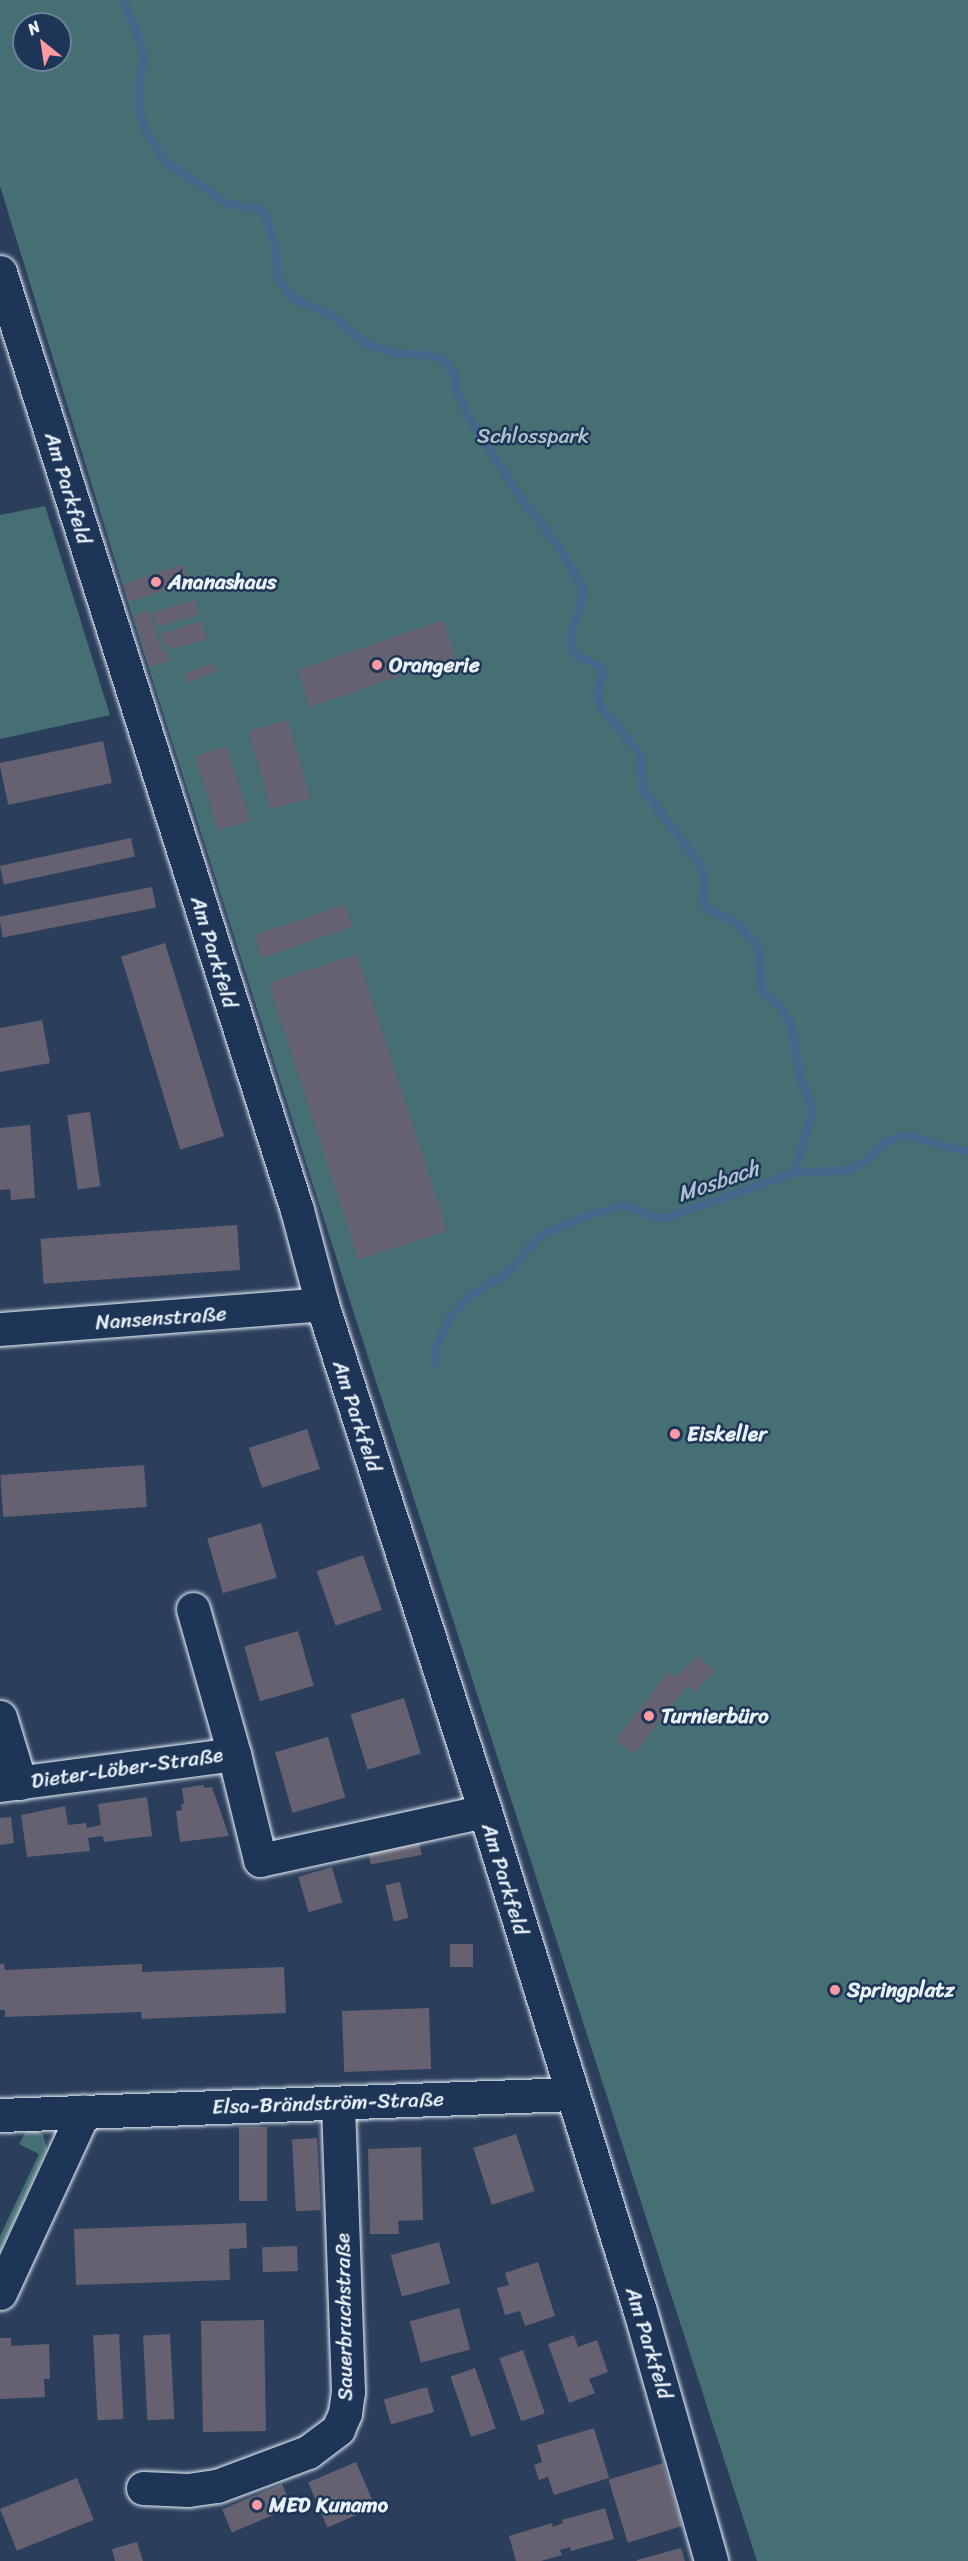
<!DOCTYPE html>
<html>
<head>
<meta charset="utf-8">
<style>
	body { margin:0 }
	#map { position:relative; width:968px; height:2561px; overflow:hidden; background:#2b3e5c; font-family:Sriracha,sans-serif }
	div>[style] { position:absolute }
	.green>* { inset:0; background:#466f74 }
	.stream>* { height:8px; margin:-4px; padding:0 4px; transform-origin:4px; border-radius:4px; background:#46678c }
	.building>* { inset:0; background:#656170; transform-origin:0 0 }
	.roads { filter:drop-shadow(0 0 2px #e8f1f8) drop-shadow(0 0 2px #e8f1f8) }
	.minor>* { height:33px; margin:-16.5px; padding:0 16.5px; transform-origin:16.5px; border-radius:16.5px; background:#1d3557 }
	.dots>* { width:16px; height:16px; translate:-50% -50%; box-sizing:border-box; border:3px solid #1d3557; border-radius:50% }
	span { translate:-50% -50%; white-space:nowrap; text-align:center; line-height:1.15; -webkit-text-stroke:5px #1d3557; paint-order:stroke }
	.park-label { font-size:21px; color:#afc4ca }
	.street-label { font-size:21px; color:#e8f1f8 }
	.poi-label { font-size:21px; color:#e8f1f8; font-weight:700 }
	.left { translate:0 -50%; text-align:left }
	.water-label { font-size:22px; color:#afc1d2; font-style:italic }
	.north { position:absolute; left:12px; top:12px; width:60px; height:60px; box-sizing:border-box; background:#1d3557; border:2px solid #6e8097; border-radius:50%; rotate:330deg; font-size:16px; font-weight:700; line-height:24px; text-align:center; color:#e8f1f8 }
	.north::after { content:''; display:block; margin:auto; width:21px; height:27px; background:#ff9aa2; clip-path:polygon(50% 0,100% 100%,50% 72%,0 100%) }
</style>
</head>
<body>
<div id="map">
	<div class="green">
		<div style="clip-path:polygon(evenodd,0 0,968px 0,968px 2561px,757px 2561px,351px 1304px,130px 609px,0 186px,0 0,24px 24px,60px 24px,60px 60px,24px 60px,24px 24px)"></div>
		<div style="clip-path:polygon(45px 506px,110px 715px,0 739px,0 515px)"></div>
		<div style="clip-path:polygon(28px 2128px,34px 2129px,43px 2135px,47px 2148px,0 2252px,0 2236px,39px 2154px,19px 2144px)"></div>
	</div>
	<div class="stream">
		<div style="left:123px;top:0;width:43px;rotate:67deg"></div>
		<div style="left:140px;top:40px;width:19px;rotate:78deg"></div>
		<div style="left:144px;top:59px;width:25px;rotate:101deg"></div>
		<div style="left:139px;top:84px;width:26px;rotate:90deg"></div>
		<div style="left:139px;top:110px;width:21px;rotate:73deg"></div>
		<div style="left:145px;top:130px;width:37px;rotate:57deg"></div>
		<div style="left:165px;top:161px;width:76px;rotate:34.3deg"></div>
		<div style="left:228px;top:204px;width:30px;rotate:9deg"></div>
		<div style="left:258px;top:209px;width:9px;rotate:36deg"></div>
		<div style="left:265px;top:214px;width:36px;rotate:72deg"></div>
		<div style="left:276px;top:248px;width:30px;rotate:86deg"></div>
		<div style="left:278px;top:278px;width:24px;rotate:55deg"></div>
		<div style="left:292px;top:298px;width:39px;rotate:23deg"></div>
		<div style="left:328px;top:313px;width:52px;rotate:38deg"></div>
		<div style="left:369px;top:345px;width:31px;rotate:17deg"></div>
		<div style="left:399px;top:354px;width:27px;rotate:2deg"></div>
		<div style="left:426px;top:355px;width:19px;rotate:16deg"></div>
		<div style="left:444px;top:360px;width:19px;rotate:54deg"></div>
		<div style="left:455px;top:375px;width:15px;rotate:86deg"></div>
		<div style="left:456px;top:390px;width:31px;rotate:65deg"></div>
		<div style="left:469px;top:418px;width:95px;rotate:57deg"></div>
		<div style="left:521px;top:498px;width:62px;rotate:52.2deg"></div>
		<div style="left:559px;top:547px;width:48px;rotate:59.7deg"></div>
		<div style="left:583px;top:588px;width:18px;rotate:96deg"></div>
		<div style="left:581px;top:606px;width:29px;rotate:110deg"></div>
		<div style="left:571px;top:633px;width:15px;rotate:86deg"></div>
		<div style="left:572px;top:648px;width:11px;rotate:52deg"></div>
		<div style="left:579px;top:657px;width:24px;rotate:24deg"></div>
		<div style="left:601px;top:667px;width:6px;rotate:72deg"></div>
		<div style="left:603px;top:673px;width:24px;rotate:105deg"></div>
		<div style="left:597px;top:696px;width:14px;rotate:69deg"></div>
		<div style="left:602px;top:709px;width:60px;rotate:49.7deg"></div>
		<div style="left:641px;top:755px;width:34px;rotate:87deg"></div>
		<div style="left:643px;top:789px;width:95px;rotate:53.1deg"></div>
		<div style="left:700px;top:865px;width:14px;rotate:69deg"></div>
		<div style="left:705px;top:878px;width:25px;rotate:95deg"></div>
		<div style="left:703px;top:903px;width:9px;rotate:49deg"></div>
		<div style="left:709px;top:910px;width:30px;rotate:24deg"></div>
		<div style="left:736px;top:922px;width:29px;rotate:46deg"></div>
		<div style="left:756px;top:943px;width:13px;rotate:72deg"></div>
		<div style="left:760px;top:955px;width:33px;rotate:88deg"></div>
		<div style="left:761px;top:988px;width:27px;rotate:45deg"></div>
		<div style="left:780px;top:1007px;width:20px;rotate:57deg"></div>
		<div style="left:791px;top:1024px;width:52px;rotate:80deg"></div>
		<div style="left:800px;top:1075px;width:38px;rotate:70deg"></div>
		<div style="left:813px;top:1111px;width:65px;rotate:107deg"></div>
		<div style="left:435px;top:1364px;width:17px;rotate:-87deg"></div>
		<div style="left:436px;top:1347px;width:31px;rotate:-65deg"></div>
		<div style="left:449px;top:1319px;width:33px;rotate:-47deg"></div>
		<div style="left:471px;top:1295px;width:47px;rotate:-31deg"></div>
		<div style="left:511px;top:1271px;width:29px;rotate:-54deg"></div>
		<div style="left:528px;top:1248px;width:21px;rotate:-43deg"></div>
		<div style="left:543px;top:1234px;width:53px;rotate:-22.2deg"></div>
		<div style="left:592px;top:1214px;width:35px;rotate:-15deg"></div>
		<div style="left:626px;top:1205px;width:30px;rotate:24deg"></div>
		<div style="left:653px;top:1217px;width:12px;rotate:5deg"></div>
		<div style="left:665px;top:1218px;width:137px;rotate:-19.2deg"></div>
		<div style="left:794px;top:1173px;width:54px;rotate:-3.2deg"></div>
		<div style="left:848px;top:1170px;width:19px;rotate:-25deg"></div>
		<div style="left:865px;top:1162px;width:30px;rotate:-44deg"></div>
		<div style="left:887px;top:1141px;width:9px;rotate:-18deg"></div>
		<div style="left:896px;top:1138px;width:13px;rotate:-9deg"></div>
		<div style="left:909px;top:1136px;width:61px;rotate:15.2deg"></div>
	</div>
	<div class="building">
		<div style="left:184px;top:564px;width:19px;height:64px;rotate:72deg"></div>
		<div style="left:195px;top:600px;width:15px;height:44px;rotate:74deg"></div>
		<div style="clip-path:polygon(149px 610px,162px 652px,166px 650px,170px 661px,149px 667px,134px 615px)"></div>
		<div style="left:443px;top:620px;width:39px;height:154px;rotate:71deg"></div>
		<div style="clip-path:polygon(201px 621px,207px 639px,172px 649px,170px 645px,164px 647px,160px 634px)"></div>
		<div style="left:214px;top:663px;width:9px;height:32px;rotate:69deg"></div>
		<div style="left:288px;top:720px;width:81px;height:41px;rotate:74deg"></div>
		<div style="left:103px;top:741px;width:43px;height:106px;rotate:78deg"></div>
		<div style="left:227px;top:746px;width:78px;height:33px;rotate:73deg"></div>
		<div style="left:131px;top:838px;width:19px;height:134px;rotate:78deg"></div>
		<div style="left:152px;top:887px;width:21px;height:156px;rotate:79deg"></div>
		<div style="left:345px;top:904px;width:24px;height:96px;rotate:71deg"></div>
		<div style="left:165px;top:943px;width:202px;height:46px;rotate:73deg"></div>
		<div style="left:357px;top:954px;width:291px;height:93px;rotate:72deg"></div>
		<div style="clip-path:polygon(42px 1020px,50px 1063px,0 1072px,0 1028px)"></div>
		<div style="left:90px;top:1112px;width:75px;height:23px;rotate:82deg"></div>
		<div style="clip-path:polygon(30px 1125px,35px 1198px,11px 1200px,10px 1189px,0 1190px,0 1128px)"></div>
		<div style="left:237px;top:1225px;width:45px;height:197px;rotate:86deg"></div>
		<div style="left:307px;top:1429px;width:42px;height:61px;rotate:72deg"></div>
		<div style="left:144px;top:1465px;width:42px;height:144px;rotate:86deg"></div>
		<div style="left:261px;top:1523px;width:57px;height:56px;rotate:74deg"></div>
		<div style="left:363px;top:1555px;width:58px;height:49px;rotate:71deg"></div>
		<div style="left:298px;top:1631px;width:57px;height:56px;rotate:74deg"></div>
		<div style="clip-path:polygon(699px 1656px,714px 1672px,694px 1692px,687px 1686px,634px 1754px,616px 1740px,668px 1672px,675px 1677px)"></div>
		<div style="left:404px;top:1698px;width:58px;height:56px;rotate:73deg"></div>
		<div style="left:328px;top:1737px;width:63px;height:55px;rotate:74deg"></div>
		<div style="clip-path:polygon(204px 1785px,204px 1788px,212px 1787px,229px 1836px,180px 1842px,176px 1811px,182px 1810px,181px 1804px,184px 1804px,182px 1788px)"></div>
		<div style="clip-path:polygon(147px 1797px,152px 1836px,104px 1842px,103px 1836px,88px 1838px,90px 1851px,27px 1857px,21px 1815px,65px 1806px,68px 1825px,86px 1823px,87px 1828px,101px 1825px,98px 1804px)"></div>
		<div style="clip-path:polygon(11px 1817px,14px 1843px,0 1845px,0 1818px)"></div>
		<div style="left:418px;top:1835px;width:20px;height:52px;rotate:79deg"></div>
		<div style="left:332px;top:1867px;width:37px;height:35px;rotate:74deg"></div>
		<div style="left:400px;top:1882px;width:37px;height:15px;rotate:77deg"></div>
		<div style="left:473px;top:1944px;width:23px;height:23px;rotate:90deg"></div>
		<div style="clip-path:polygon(0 1964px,4px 1964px,5px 1970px,142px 1964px,142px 1972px,284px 1967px,286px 2013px,142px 2019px,141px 2012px,5px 2017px,5px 2010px,0 2010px)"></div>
		<div style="left:429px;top:2008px;width:61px;height:87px;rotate:88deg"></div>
		<div style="left:239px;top:2127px;width:28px;height:74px"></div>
		<div style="left:516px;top:2134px;width:60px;height:45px;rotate:72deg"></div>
		<div style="left:317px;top:2138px;width:72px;height:25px;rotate:87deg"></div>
		<div style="clip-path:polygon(421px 2147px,423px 2220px,398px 2221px,399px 2234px,370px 2234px,368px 2149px)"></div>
		<div style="clip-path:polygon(246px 2223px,247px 2248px,229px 2249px,230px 2280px,76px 2285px,74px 2229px)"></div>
		<div style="left:439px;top:2242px;width:43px;height:50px;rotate:75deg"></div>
		<div style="left:297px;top:2246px;width:25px;height:35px;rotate:88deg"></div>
		<div style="clip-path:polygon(538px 2262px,555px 2316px,525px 2326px,520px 2311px,505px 2315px,497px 2288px,509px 2285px,505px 2273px)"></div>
		<div style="left:459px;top:2308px;width:43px;height:51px;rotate:75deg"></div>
		<div style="left:264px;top:2320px;width:111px;height:63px;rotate:89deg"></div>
		<div style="left:119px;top:2334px;width:85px;height:26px;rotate:87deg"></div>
		<div style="left:170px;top:2334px;width:85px;height:27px;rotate:87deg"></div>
		<div style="clip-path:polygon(574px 2335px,578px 2347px,597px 2340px,608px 2372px,589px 2379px,595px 2393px,569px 2403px,548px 2344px)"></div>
		<div style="clip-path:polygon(0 2338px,11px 2338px,11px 2346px,49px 2344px,50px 2379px,44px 2379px,45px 2397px,0 2399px)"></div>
		<div style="left:523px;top:2350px;width:67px;height:25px;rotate:71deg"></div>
		<div style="left:475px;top:2368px;width:64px;height:26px;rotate:71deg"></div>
		<div style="left:427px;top:2387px;width:26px;height:45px;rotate:74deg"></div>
		<div style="clip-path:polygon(594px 2428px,609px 2478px,554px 2495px,548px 2477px,539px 2480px,534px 2465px,542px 2462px,537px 2445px)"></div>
		<div style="left:356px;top:2462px;width:49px;height:52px;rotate:67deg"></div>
		<div style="left:663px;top:2463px;width:66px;height:57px;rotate:73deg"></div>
		<div style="left:77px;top:2478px;width:45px;height:83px;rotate:68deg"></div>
		<div style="left:282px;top:2484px;width:25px;height:65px;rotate:67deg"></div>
		<div style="clip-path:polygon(605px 2508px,614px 2539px,571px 2551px,570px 2547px,560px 2550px,562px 2555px,541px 2561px,516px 2561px,509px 2536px,552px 2523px,553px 2527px,563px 2523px,562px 2520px)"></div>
		<div style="clip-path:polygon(137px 2542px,143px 2561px,115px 2561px,112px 2549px)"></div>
		<div style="clip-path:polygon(681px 2548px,685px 2561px,637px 2561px,637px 2560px)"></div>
	</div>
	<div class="roads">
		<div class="minor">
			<div style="left:0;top:272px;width:984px;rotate:72.43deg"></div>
			<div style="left:297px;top:1210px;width:97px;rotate:75.1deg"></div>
			<div style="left:322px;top:1304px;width:533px;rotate:72.18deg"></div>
			<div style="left:485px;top:1811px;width:523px;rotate:72.78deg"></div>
			<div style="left:640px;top:2311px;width:260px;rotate:74.1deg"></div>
			<div style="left:0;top:1329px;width:323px;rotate:-4.4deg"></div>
			<div style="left:193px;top:1609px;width:151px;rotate:74.2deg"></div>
			<div style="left:0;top:1717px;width:69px;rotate:73.1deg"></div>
			<div style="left:0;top:1785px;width:236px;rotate:-7.5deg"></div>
			<div style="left:234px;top:1754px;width:109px;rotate:76.2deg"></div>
			<div style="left:260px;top:1860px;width:230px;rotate:-12.3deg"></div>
			<div style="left:0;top:2115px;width:572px;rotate:-2.1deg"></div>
			<div style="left:0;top:2293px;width:200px;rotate:-65.2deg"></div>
			<div style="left:143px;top:2488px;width:45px;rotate:2.5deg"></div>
			<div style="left:188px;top:2490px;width:29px;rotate:-8deg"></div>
			<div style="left:217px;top:2486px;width:97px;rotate:-20.5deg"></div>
			<div style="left:308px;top:2452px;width:38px;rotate:-37deg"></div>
			<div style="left:338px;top:2429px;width:17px;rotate:-66deg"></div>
			<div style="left:345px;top:2413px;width:22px;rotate:-82deg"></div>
			<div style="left:348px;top:2391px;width:288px;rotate:-92deg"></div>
		</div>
	</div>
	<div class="dots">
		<div style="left:156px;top:582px;background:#ff9aa2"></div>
		<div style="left:377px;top:665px;background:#ff9aa2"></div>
		<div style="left:675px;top:1434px;background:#ff9aa2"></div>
		<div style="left:649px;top:1716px;background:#ff9aa2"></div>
		<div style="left:835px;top:1990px;background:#ff9aa2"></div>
		<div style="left:257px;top:2505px;background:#ff9aa2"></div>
	</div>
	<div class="park-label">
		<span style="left:533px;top:436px">Schlosspark</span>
	</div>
	<div class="street-label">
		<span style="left:68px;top:488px;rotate:73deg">Am Parkfeld</span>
		<span style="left:214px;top:952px;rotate:73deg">Am Parkfeld</span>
		<span style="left:161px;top:1318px;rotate:-4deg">Nansenstraße</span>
		<span style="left:357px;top:1416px;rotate:72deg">Am Parkfeld</span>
		<span style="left:127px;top:1768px;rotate:-8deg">Dieter-Löber-Straße</span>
		<span style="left:505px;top:1879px;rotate:73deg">Am Parkfeld</span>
		<span style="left:328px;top:2103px;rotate:-2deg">Elsa-Brändström-Straße</span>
		<span style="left:344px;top:2317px;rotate:-91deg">Sauerbruchstraße</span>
		<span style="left:649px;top:2343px;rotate:73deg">Am Parkfeld</span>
	</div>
	<div class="poi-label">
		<span class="left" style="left:168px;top:582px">Ananashaus</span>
		<span class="left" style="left:389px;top:665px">Orangerie</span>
		<span class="left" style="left:687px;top:1434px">Eiskeller</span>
		<span class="left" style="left:661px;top:1716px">Turnierbüro</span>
		<span class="left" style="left:847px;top:1990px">Springplatz</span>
		<span class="left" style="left:269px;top:2505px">MED Kunamo</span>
	</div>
	<div class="water-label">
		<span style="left:718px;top:1181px;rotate:-19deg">Mosbach</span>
	</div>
	<div class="north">N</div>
</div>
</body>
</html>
